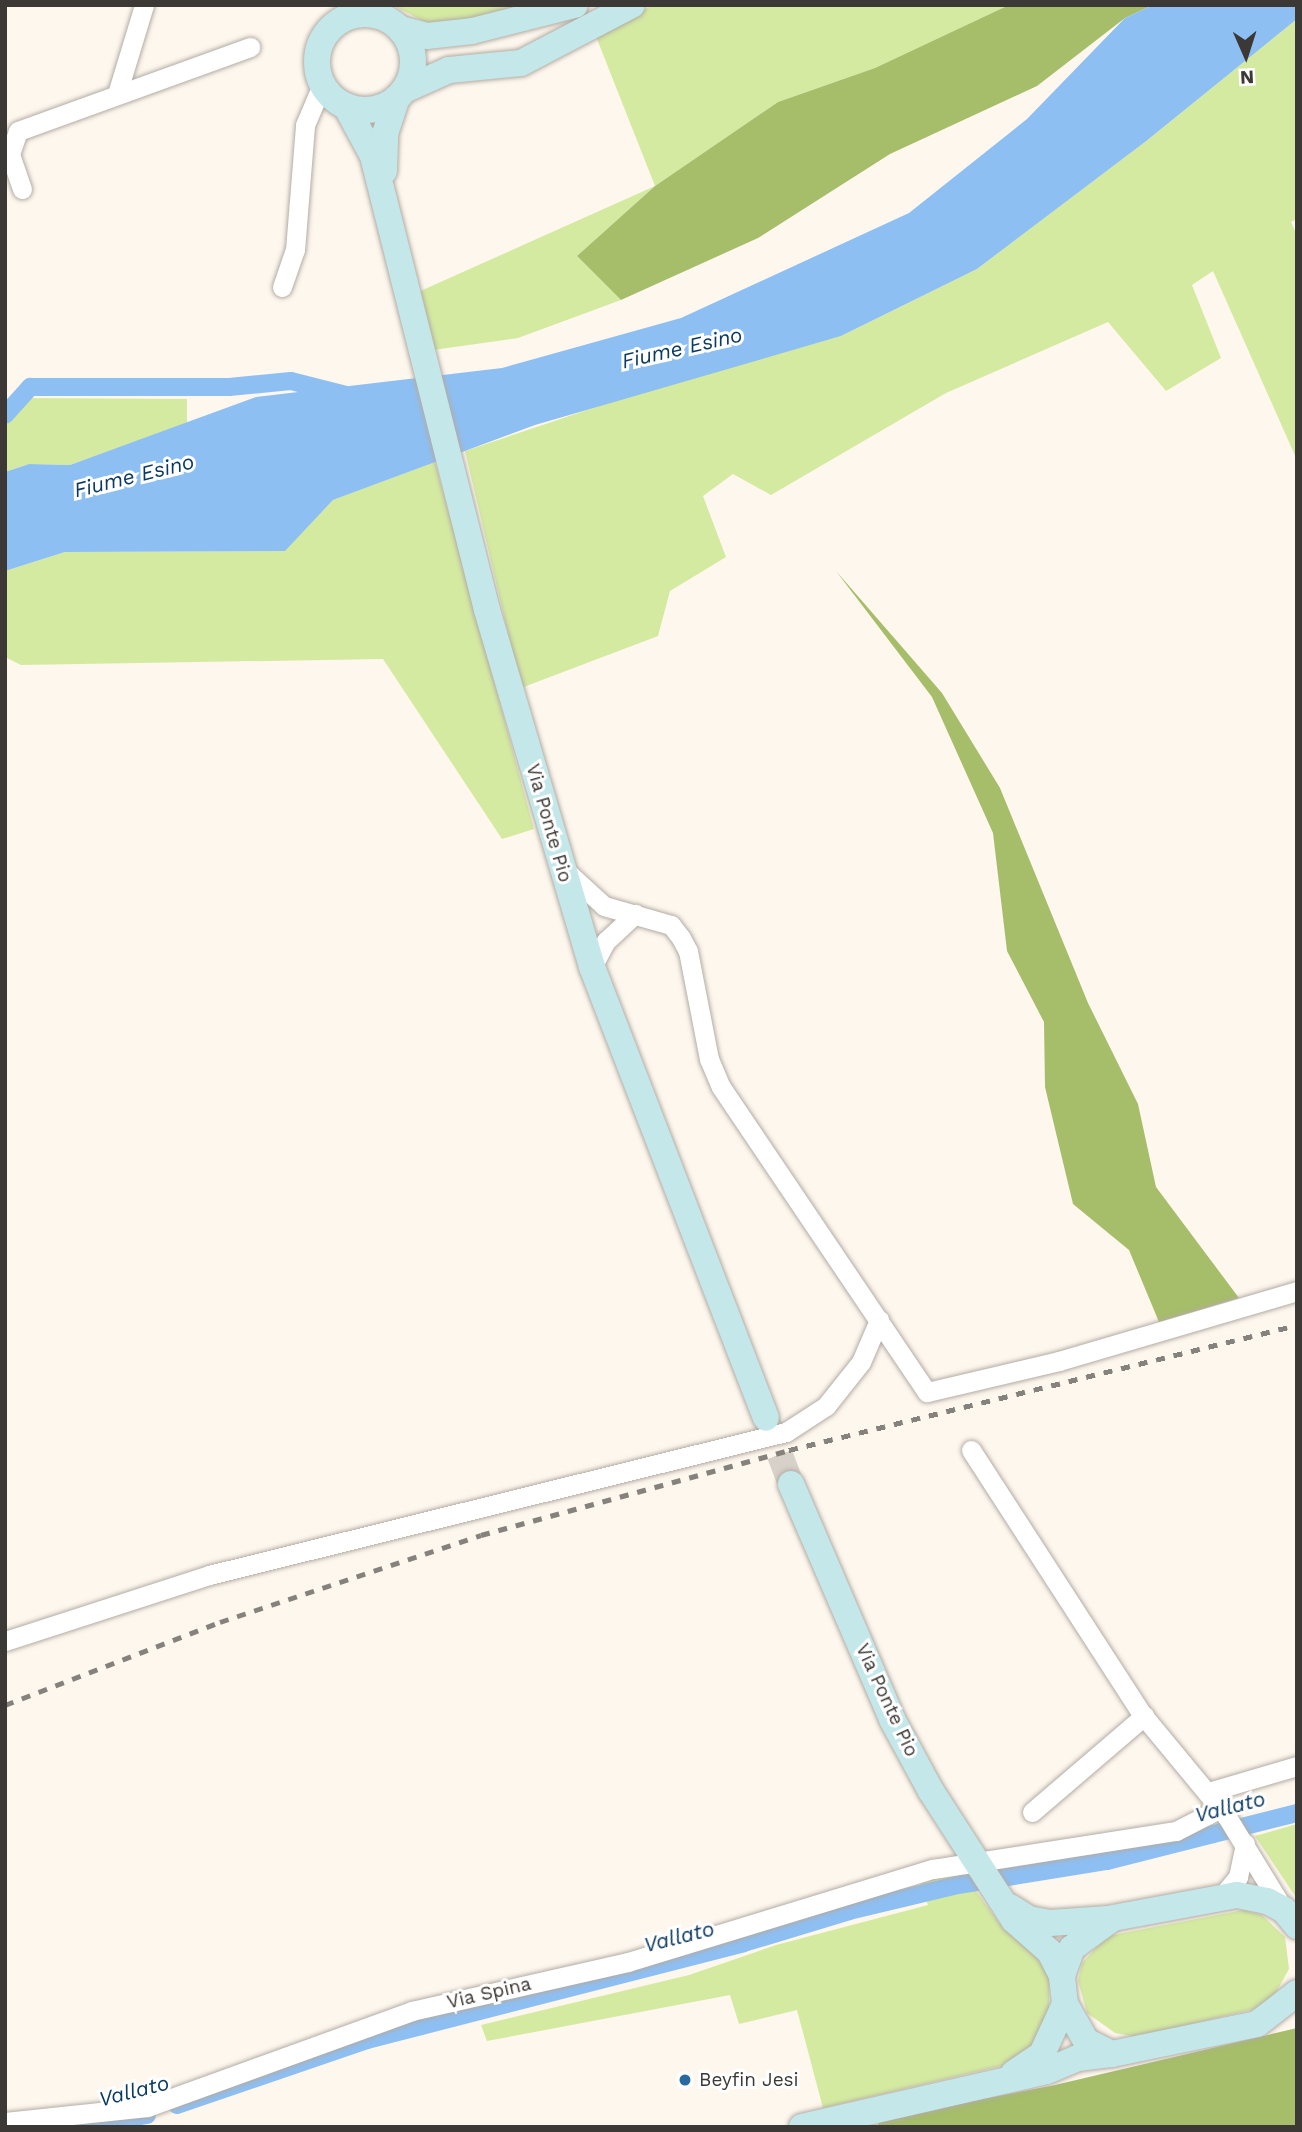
<!DOCTYPE html>
<html>
<head>
<meta charset="utf-8">
<style>
	body { margin:0 }
	#map { position:relative; width:1302px; height:2132px; overflow:hidden; background:#fef7ee; font-family:"Work Sans",sans-serif }
	div>[style] { position:absolute }
	.green>* { inset:0; background:#d5eaa1 }
	.forest>* { inset:0; background:#a6bd6a }
	.water>* { inset:0; background:#8ebff2 }
	.canal>* { height:18px; margin:-9px; padding:0 9px; transform-origin:9px; border-radius:9px; background:#8ebff2 }
	.secondary-tunnel>* { height:26px; margin-top:-13px; transform-origin:0; background:repeating-linear-gradient(90deg,#d7d1c9 0 26px,transparent 0 39px) }
	.roads { filter:drop-shadow(0 0 2px #b2aca4) drop-shadow(0 0 2px #b2aca4) }
	.minor>* { height:19px; margin:-9.5px; padding:0 9.5px; transform-origin:9.5px; border-radius:9.5px; background:#fff }
	.secondary>* { height:26px; margin:-13px; padding:0 13px; transform-origin:13px; border-radius:13px; background:#c4e7e9 }
	.secondary>.ring { margin:-13px; padding:0; box-sizing:content-box; background:none; border:26px solid #c4e7e9; border-radius:50% }
	.rail>* { height:5px; margin-top:-2.5px; transform-origin:0; background:repeating-linear-gradient(90deg,#85817c 0 9px,transparent 0 18px) }
	.dots>* { width:19px; height:19px; translate:-50% -50%; box-sizing:border-box; border:4px solid #fff; border-radius:50% }
	span { translate:-50% -50%; white-space:nowrap; text-align:center; line-height:1.15; -webkit-text-stroke:6px #fff; paint-order:stroke }
	.street-label { font-size:19px; color:#3b3835 }
	.poi-label { font-size:19px; color:#3b3835 }
	.left { translate:0 -50%; text-align:left }
	.water-label { font-size:21px; color:#0a3961; font-style:italic }
	.frame { position:absolute; inset:0; border:7px solid #3b3835; pointer-events:none }
	.north { position:absolute; left:1211px; top:21px; width:70px; height:70px; -webkit-text-stroke:5px #fff; paint-order:stroke; rotate:177deg; font-size:19px; font-weight:700; line-height:28px; text-align:center; color:#3b3835 }
	.north::after { content:''; display:block; margin:auto; width:24px; height:32px; background:#3b3835; clip-path:polygon(50% 0,100% 100%,50% 72%,0 100%) }
</style>
</head>
<body>
<div id="map">
	<div class="green">
		<div style="clip-path:polygon(392px 5px,517px 5px,507px 12px,431px 25px)"></div>
		<div style="clip-path:polygon(653px 5px,1009px 5px,875px 68px,778px 102px,655px 186px,577px 256px,621px 300px,518px 338px,433px 350px,416px 293px,655px 186px,595px 34px)"></div>
		<div style="clip-path:polygon(1297px 19px,1297px 219px,1291px 222px,1297px 235px,1297px 460px,1213px 271px,1192px 285px,1221px 358px,1166px 391px,1108px 322px,946px 393px,771px 495px,733px 474px,703px 496px,726px 557px,670px 591px,658px 636px,521px 688px,465px 451px,641px 392px,841px 336px,977px 269px,1145px 142px)"></div>
		<div style="clip-path:polygon(25px 398px,187px 399px,187px 423px,70px 465px,29px 464px,5px 472px,5px 427px)"></div>
		<div style="clip-path:polygon(435px 462px,534px 829px,502px 839px,383px 659px,21px 665px,5px 657px,5px 571px,65px 552px,284px 551px,333px 500px)"></div>
		<div style="clip-path:polygon(1297px 1824px,1297px 1899px,1255px 1836px)"></div>
		<div style="clip-path:polygon(962px 1872px,1003px 1928px,1033px 1952px,1049px 1974px,1049px 2012px,1040px 2044px,1018px 2062px,823px 2108px,797px 2010px,739px 2024px,730px 1995px,487px 2041px,481px 2025px,689px 1975px,776px 1945px,928px 1905px,919px 1879px)"></div>
		<div style="clip-path:polygon(1244px 1910px,1262px 1915px,1285px 1937px,1289px 1969px,1273px 1998px,1254px 2009px,1137px 2037px,1115px 2033px,1087px 2013px,1078px 1981px,1082px 1963px,1107px 1936px)"></div>
	</div>
	<div class="forest">
		<div style="clip-path:polygon(1009px 5px,1153px 5px,1125px 18px,1037px 86px,890px 154px,758px 238px,621px 300px,577px 256px,655px 186px,778px 102px,875px 68px)"></div>
		<div style="clip-path:polygon(836px 571px,942px 693px,1000px 788px,1088px 1003px,1138px 1104px,1156px 1187px,1239px 1298px,1159px 1322px,1129px 1250px,1073px 1204px,1045px 1087px,1044px 1022px,1007px 951px,993px 833px,932px 697px)"></div>
		<div style="clip-path:polygon(1297px 2028px,1297px 2127px,878px 2127px,879px 2119px,1055px 2085px)"></div>
	</div>
	<div class="water">
		<div style="clip-path:polygon(1153px 5px,1297px 5px,1297px 19px,1145px 142px,977px 269px,841px 336px,535px 425px,333px 500px,285px 551px,65px 552px,5px 571px,5px 472px,29px 464px,70px 465px,256px 397px,502px 368px,681px 318px,909px 213px,1027px 119px,1125px 18px)"></div>
	</div>
	<div class="canal">
		<div style="left:5px;top:415px;width:38px;rotate:-48deg"></div>
		<div style="left:30px;top:387px;width:199px"></div>
		<div style="left:229px;top:387px;width:62px;rotate:-5.5deg"></div>
		<div style="left:291px;top:381px;width:57px;rotate:14.3deg"></div>
		<div style="left:177px;top:2105px;width:201px;rotate:-18.9deg"></div>
		<div style="left:367px;top:2040px;width:389px;rotate:-14.4deg"></div>
		<div style="left:744px;top:1943px;width:110px;rotate:-16.9deg"></div>
		<div style="left:849px;top:1911px;width:112px;rotate:-13.4deg"></div>
		<div style="left:958px;top:1885px;width:151px;rotate:-9.2deg"></div>
		<div style="left:1107px;top:1861px;width:196px;rotate:-14.2deg"></div>
		<div style="left:78px;top:2127px;width:70px;rotate:-9.9deg"></div>
	</div>
	<div class="secondary-tunnel">
		<div style="left:766px;top:1418px;width:71px;rotate:69.3deg"></div>
	</div>
	<div class="roads">
		<div class="minor">
			<div style="left:117px;top:94px;width:93px;rotate:-73.1deg"></div>
			<div style="left:22px;top:189px;width:37px;rotate:-109deg"></div>
			<div style="left:10px;top:154px;width:24px;rotate:-71deg"></div>
			<div style="left:18px;top:131px;width:247px;rotate:-19.9deg"></div>
			<div style="left:282px;top:287px;width:39px;rotate:-71deg"></div>
			<div style="left:295px;top:250px;width:125px;rotate:-85.4deg"></div>
			<div style="left:305px;top:125px;width:43px;rotate:-67deg"></div>
			<div style="left:568px;top:873px;width:49px;rotate:42.5deg"></div>
			<div style="left:604px;top:906px;width:70px;rotate:15.8deg"></div>
			<div style="left:671px;top:925px;width:16px;rotate:52deg"></div>
			<div style="left:681px;top:938px;width:15px;rotate:62deg"></div>
			<div style="left:688px;top:951px;width:110px;rotate:79deg"></div>
			<div style="left:709px;top:1059px;width:30px;rotate:67deg"></div>
			<div style="left:721px;top:1087px;width:368px;rotate:56deg"></div>
			<div style="left:927px;top:1392px;width:136px;rotate:-13.2deg"></div>
			<div style="left:1059px;top:1361px;width:248px;rotate:-16.4deg"></div>
			<div style="left:592px;top:967px;width:30px;rotate:-62deg"></div>
			<div style="left:606px;top:941px;width:40px;rotate:-43deg"></div>
			<div style="left:971px;top:1450px;width:313px;rotate:57.1deg"></div>
			<div style="left:1141px;top:1713px;width:135px;rotate:50.4deg"></div>
			<div style="left:1227px;top:1817px;width:109px;rotate:58.5deg"></div>
			<div style="left:5px;top:1641px;width:214px;rotate:-17.9deg"></div>
			<div style="left:209px;top:1575px;width:594px;rotate:-13.92deg"></div>
			<div style="left:786px;top:1432px;width:48px;rotate:-33deg"></div>
			<div style="left:826px;top:1406px;width:56px;rotate:-51.5deg"></div>
			<div style="left:861px;top:1362px;width:46px;rotate:-66.8deg"></div>
			<div style="left:1208px;top:1792px;width:93px;rotate:-16.3deg"></div>
			<div style="left:1032px;top:1812px;width:148px;rotate:-40.6deg"></div>
			<div style="left:1222px;top:1896px;width:25px;rotate:-50deg"></div>
			<div style="left:1238px;top:1877px;width:34px;rotate:-78deg"></div>
			<div style="left:5px;top:2122px;width:143px;rotate:-6deg"></div>
			<div style="left:147px;top:2107px;width:282px;rotate:-19.9deg"></div>
			<div style="left:412px;top:2011px;width:221px;rotate:-12.8deg"></div>
			<div style="left:628px;top:1962px;width:319px;rotate:-17deg"></div>
			<div style="left:933px;top:1869px;width:246px;rotate:-8.9deg"></div>
			<div style="left:1176px;top:1831px;width:51px;rotate:-27.1deg"></div>
		</div>
		<div class="secondary">
			<div class="ring" style="left:317px;top:14px;width:70px;height:70px"></div>
			<div style="left:401px;top:29px;width:27px;rotate:15deg"></div>
			<div style="left:427px;top:36px;width:45px;rotate:-6.3deg"></div>
			<div style="left:472px;top:31px;width:106px;rotate:-14.2deg"></div>
			<div style="left:404px;top:90px;width:49px;rotate:-24deg"></div>
			<div style="left:449px;top:70px;width:72px;rotate:-5.6deg"></div>
			<div style="left:521px;top:63px;width:125px;rotate:-27.6deg"></div>
			<div style="left:346px;top:106px;width:57px;rotate:61.6deg"></div>
			<div style="left:373px;top:156px;width:468px;rotate:75.9deg"></div>
			<div style="left:487px;top:610px;width:372px;rotate:73.6deg"></div>
			<div style="left:592px;top:967px;width:483px;rotate:68.9deg"></div>
			<div style="left:384px;top:171px;width:37px;rotate:-88deg"></div>
			<div style="left:385px;top:134px;width:38px;rotate:-72deg"></div>
			<div style="left:791px;top:1484px;width:256px;rotate:66.7deg"></div>
			<div style="left:892px;top:1719px;width:82px;rotate:61.6deg"></div>
			<div style="left:931px;top:1791px;width:153px;rotate:57.2deg"></div>
			<div style="left:1014px;top:1920px;width:48px;rotate:41.6deg"></div>
			<div style="left:1050px;top:1952px;width:27px;rotate:63deg"></div>
			<div style="left:1010px;top:1907px;width:22px;rotate:32deg"></div>
			<div style="left:1029px;top:1919px;width:21px;rotate:11deg"></div>
			<div style="left:1050px;top:1923px;width:58px;rotate:-3.9deg"></div>
			<div style="left:1297px;top:1926px;width:21px;rotate:-129deg"></div>
			<div style="left:1284px;top:1910px;width:19px;rotate:-152deg"></div>
			<div style="left:1267px;top:1901px;width:31px;rotate:-169deg"></div>
			<div style="left:1237px;top:1895px;width:126px;rotate:169.5deg"></div>
			<div style="left:1113px;top:1918px;width:51px;rotate:143.8deg"></div>
			<div style="left:1072px;top:1948px;width:30px;rotate:110deg"></div>
			<div style="left:1062px;top:1976px;width:28px;rotate:84deg"></div>
			<div style="left:1065px;top:2004px;width:43px;rotate:60.4deg"></div>
			<div style="left:1086px;top:2041px;width:29px;rotate:27deg"></div>
			<div style="left:1112px;top:2054px;width:148px;rotate:-11.7deg"></div>
			<div style="left:1257px;top:2024px;width:51px;rotate:-37.8deg"></div>
			<div style="left:1014px;top:2073px;width:34px;rotate:-34deg"></div>
			<div style="left:1042px;top:2054px;width:55px;rotate:-65.3deg"></div>
			<div style="left:802px;top:2127px;width:251px;rotate:-12.9deg"></div>
			<div style="left:1047px;top:2071px;width:34px;rotate:-23deg"></div>
			<div style="left:1078px;top:2058px;width:34px;rotate:-7deg"></div>
		</div>
	</div>
	<div class="rail">
		<div style="left:5px;top:1705px;width:230px;rotate:-21.1deg"></div>
		<div style="left:220px;top:1622px;width:275px;rotate:-18.4deg"></div>
		<div style="left:481px;top:1535px;width:320px;rotate:-15.4deg"></div>
		<div style="left:789px;top:1450px;width:523px;rotate:-13.82deg"></div>
	</div>
	<div class="dots">
		<div style="left:685px;top:2080px;background:#296aa0"></div>
	</div>
	<div class="street-label">
		<span style="left:549px;top:823px;rotate:74deg">Via Ponte Pio</span>
		<span style="left:887px;top:1700px;rotate:65deg">Via Ponte Pio</span>
		<span style="left:489px;top:1993px;rotate:-13deg">Via Spina</span>
	</div>
	<div class="poi-label">
		<span class="left" style="left:699px;top:2080px">Beyfin Jesi</span>
	</div>
	<div class="water-label">
		<span style="left:682px;top:348px;rotate:-13deg">Fiume Esino</span>
		<span style="left:134px;top:476px;rotate:-14deg">Fiume Esino</span>
		<span style="left:1230px;top:1807px;rotate:-14deg">Vallato</span>
		<span style="left:679px;top:1937px;rotate:-14deg">Vallato</span>
		<span style="left:134px;top:2091px;rotate:-14deg">Vallato</span>
	</div>
	<div class="frame"></div>
	<div class="north">N</div>
</div>
</body>
</html>
